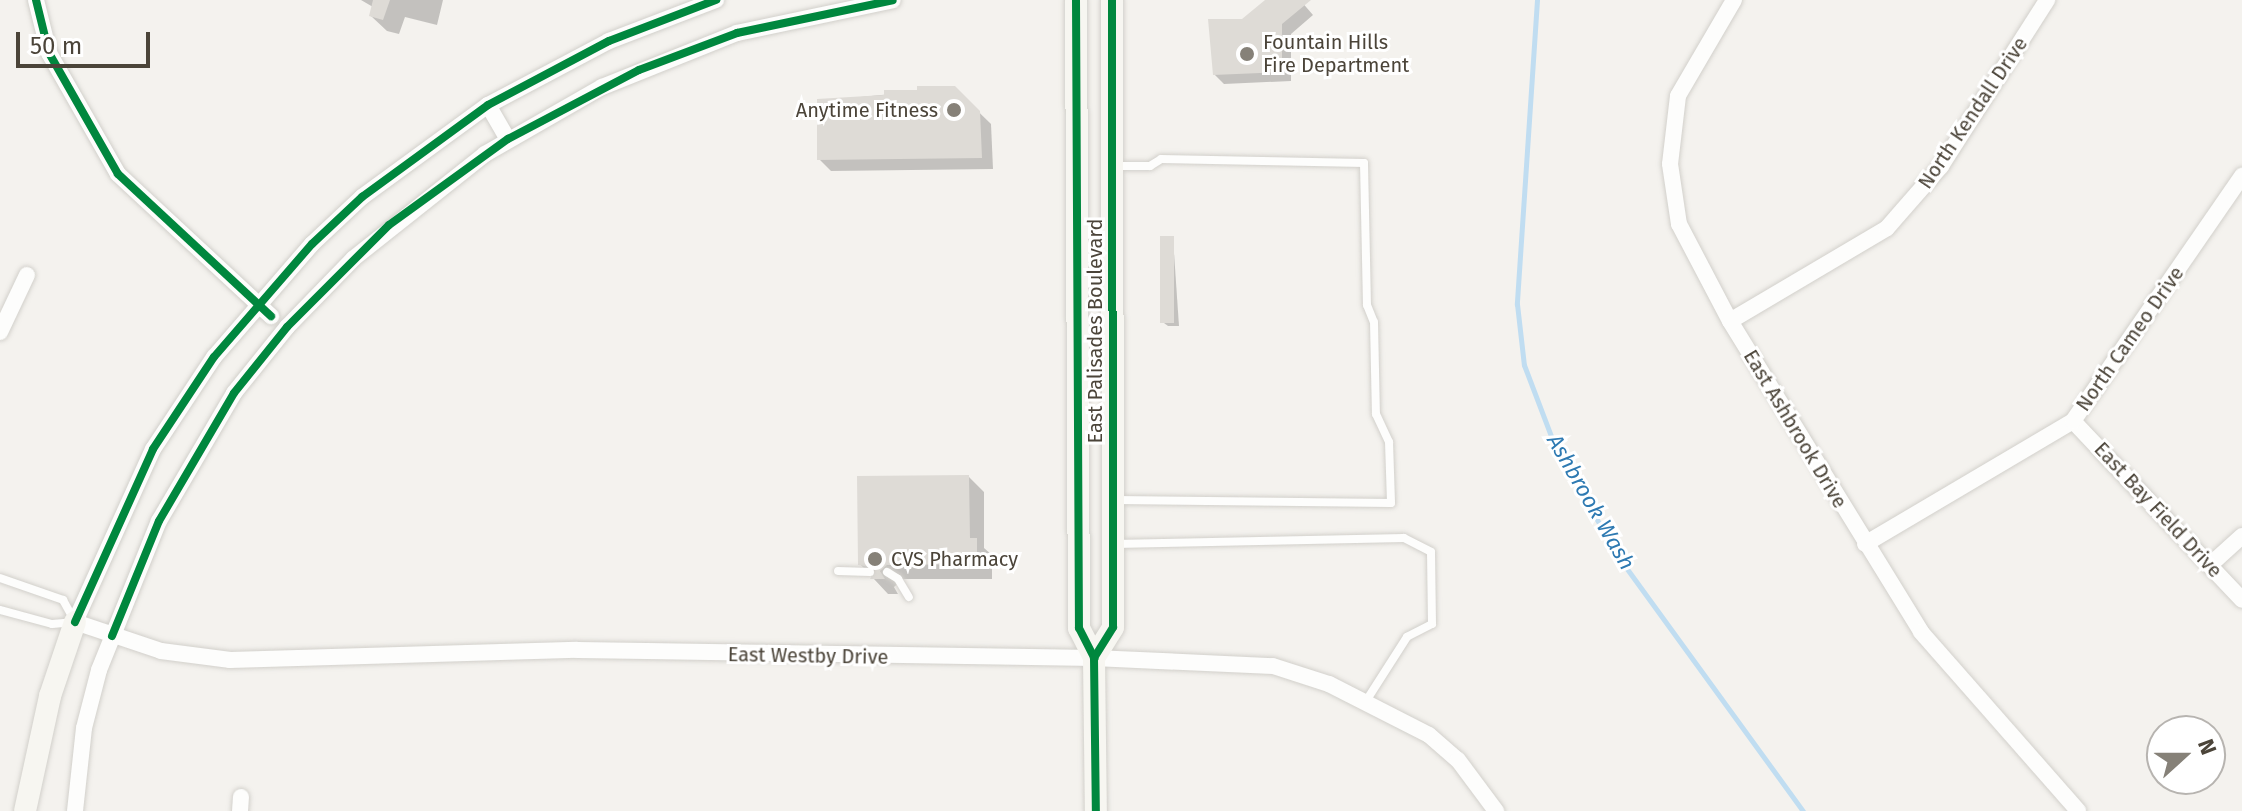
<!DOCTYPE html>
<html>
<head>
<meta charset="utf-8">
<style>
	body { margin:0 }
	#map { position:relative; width:2242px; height:811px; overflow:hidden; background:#f4f2ee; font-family:"Fira Sans",sans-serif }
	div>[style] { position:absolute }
	.shadow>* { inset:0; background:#0003 }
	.stream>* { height:5px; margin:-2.5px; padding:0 2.5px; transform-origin:2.5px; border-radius:2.5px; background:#c0ddf1 }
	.building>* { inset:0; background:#dedbd6; transform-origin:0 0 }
	.roads { filter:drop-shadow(0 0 2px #d2d0cb) drop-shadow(0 0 2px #d2d0cb) }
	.lane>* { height:8px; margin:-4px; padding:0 4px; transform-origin:4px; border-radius:4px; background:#fdfdfc }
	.street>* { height:16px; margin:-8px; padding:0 8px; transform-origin:8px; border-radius:8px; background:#fdfdfc }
	.secondary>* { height:22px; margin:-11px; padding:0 11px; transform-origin:11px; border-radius:11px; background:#f7f6f1 }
	.cycleway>* { height:8px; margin:-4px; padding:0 4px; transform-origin:4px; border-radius:4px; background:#00873e }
	.dots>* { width:22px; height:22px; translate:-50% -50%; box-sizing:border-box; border:4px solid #fff; border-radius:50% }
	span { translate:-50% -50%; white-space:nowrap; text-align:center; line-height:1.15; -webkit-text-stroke:6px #fff; paint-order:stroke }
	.poi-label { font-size:20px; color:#4b4439 }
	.left { translate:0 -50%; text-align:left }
	.right { translate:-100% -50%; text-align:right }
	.street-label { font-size:20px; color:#4b4439 }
	.water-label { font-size:22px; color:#2e7ab2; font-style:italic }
	.north { position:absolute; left:2146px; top:715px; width:80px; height:80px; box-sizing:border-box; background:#fff; border:2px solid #b7b4b0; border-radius:50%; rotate:69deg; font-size:22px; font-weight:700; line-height:32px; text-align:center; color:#4b4439 }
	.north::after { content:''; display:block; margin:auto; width:28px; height:36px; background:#868178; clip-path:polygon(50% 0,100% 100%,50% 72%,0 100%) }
	.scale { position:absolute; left:16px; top:32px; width:134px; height:36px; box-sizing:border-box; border:4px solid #4b4439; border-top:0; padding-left:10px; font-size:24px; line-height:28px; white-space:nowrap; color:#4b4439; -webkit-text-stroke:6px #fff; paint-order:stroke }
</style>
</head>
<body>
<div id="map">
	<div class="shadow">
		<div style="clip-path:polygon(361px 0,443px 0,437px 25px,405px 17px,399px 34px,387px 31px,371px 16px,373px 7px)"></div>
		<div style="clip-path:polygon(1268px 0,1300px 0,1313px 15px,1291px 34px,1291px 81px,1224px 84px,1214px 74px,1243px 21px)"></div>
		<div style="clip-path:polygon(954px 88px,991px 124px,993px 169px,831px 171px,819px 159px,819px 101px)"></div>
		<div style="clip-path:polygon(1173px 238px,1179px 326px,1168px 326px,1164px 323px)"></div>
		<div style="clip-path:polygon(969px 477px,984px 492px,984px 548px,992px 555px,992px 579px,903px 579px,894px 587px,898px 594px,888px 594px,860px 564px)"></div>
	</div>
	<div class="stream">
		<div style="left:1537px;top:0;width:305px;rotate:93.8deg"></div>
		<div style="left:1517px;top:304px;width:61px;rotate:83.5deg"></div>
		<div style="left:1524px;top:365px;width:93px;rotate:69.2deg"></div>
		<div style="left:1557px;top:452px;width:128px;rotate:59.4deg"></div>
		<div style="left:1622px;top:562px;width:308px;rotate:54deg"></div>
	</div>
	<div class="building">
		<div style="clip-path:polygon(373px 0,390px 0,383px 20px,369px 16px)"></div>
		<div style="clip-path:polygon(1265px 0,1311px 0,1282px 24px,1282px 72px,1213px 75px,1208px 19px,1242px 19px)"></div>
		<div style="clip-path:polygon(917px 86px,955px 86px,980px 111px,982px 158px,817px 160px,817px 99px,884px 95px,884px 90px,917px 90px)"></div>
		<div style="left:1160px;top:236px;width:14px;height:87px"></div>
		<div style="clip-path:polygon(969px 475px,970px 538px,977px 538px,977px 564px,887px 565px,880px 571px,885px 579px,870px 579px,876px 568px,858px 565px,857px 476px)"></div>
	</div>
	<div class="roads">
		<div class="lane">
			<div style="left:1115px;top:166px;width:35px"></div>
			<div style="left:1150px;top:166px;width:13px;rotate:-32deg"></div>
			<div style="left:1161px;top:159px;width:203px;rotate:1.1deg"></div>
			<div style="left:1364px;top:163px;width:142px;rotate:88.8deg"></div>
			<div style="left:1367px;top:305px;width:18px;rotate:68deg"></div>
			<div style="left:1374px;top:322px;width:92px;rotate:88.8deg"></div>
			<div style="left:1376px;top:414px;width:31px;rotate:65deg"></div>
			<div style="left:1389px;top:442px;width:61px;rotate:88.1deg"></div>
			<div style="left:1391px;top:503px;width:275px;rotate:-179.4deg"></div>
			<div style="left:1115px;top:544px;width:289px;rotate:-1.2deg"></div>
			<div style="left:1404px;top:538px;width:30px;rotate:27deg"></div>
			<div style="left:1431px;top:552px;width:72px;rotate:89.2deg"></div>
			<div style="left:1432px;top:624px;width:28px;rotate:153deg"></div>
			<div style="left:1407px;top:637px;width:76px;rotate:122.6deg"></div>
			<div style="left:838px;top:571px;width:32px;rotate:2deg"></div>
			<div style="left:887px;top:572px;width:13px;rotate:32deg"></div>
			<div style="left:898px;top:579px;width:21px;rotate:59deg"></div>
			<div style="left:0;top:578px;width:67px;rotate:19.2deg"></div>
			<div style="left:63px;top:600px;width:25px;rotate:61deg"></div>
			<div style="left:75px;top:622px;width:23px;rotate:175deg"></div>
			<div style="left:52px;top:624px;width:54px;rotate:-164.9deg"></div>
		</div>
		<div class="street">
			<div style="left:36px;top:0;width:55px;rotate:76.2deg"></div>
			<div style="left:49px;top:53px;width:139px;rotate:60.3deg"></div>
			<div style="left:118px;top:174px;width:209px;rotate:42.9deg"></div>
			<div style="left:716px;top:0;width:115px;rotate:159deg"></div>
			<div style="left:609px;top:41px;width:137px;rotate:152.1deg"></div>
			<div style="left:488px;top:105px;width:156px;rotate:143.9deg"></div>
			<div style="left:362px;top:197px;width:69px;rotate:136.8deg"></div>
			<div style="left:312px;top:244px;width:150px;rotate:130.9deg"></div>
			<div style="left:214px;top:357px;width:110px;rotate:123.5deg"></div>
			<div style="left:153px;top:449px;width:190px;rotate:114.3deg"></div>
			<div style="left:75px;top:622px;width:91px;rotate:18.6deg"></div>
			<div style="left:161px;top:651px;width:70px;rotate:7.4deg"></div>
			<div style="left:230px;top:660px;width:347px;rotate:-1.7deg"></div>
			<div style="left:577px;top:650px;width:517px;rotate:0.89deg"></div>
			<div style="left:1094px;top:658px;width:179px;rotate:2.6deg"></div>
			<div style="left:1273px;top:666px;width:59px;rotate:17.8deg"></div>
			<div style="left:1329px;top:684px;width:112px;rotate:27deg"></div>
			<div style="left:1429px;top:735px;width:38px;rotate:41deg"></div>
			<div style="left:1458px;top:760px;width:64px;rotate:53.3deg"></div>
			<div style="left:1734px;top:0;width:111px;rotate:120.3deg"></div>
			<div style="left:1678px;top:96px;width:68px;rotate:96.7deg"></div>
			<div style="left:1670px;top:164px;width:61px;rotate:81.5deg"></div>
			<div style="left:1679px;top:224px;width:110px;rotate:62.3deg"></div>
			<div style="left:1730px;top:321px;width:365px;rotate:58.4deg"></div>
			<div style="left:1921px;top:632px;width:238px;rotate:48.7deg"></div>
			<div style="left:488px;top:105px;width:39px;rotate:60deg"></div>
			<div style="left:1730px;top:321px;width:182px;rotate:-30.6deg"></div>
			<div style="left:1887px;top:228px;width:82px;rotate:-48.9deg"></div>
			<div style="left:1941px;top:166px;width:197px;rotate:-57.4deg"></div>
			<div style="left:0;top:332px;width:63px;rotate:-64.7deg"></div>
			<div style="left:2073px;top:421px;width:246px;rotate:46.6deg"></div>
			<div style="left:1865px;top:544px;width:242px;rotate:-30.6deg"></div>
			<div style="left:2073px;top:421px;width:298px;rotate:-55.4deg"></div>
			<div style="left:2210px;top:565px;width:43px;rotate:-42.2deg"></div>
			<div style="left:75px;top:811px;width:83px;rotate:-83.8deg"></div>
			<div style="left:84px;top:728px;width:60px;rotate:-75.5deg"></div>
			<div style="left:99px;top:670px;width:161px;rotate:-68.1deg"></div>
			<div style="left:159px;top:521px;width:148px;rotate:-59.6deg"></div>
			<div style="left:234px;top:393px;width:85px;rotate:-51.2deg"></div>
			<div style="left:287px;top:327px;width:96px;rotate:-45.8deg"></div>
			<div style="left:354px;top:258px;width:167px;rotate:-38.4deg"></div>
			<div style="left:485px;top:154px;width:135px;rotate:-29.8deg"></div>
			<div style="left:602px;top:87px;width:145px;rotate:-21.8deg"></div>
			<div style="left:737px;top:33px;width:159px;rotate:-11.9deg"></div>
			<div style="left:240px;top:811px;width:14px;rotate:-86deg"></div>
		</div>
		<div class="secondary">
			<div style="left:1076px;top:0;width:628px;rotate:89.73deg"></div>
			<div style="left:1079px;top:628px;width:34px;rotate:63deg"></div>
			<div style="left:1094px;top:658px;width:153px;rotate:89.3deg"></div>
			<div style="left:1094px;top:658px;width:36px;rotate:-58deg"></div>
			<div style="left:1113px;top:627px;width:627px;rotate:-90.09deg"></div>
			<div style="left:25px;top:811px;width:118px;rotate:-77.7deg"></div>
			<div style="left:50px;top:696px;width:78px;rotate:-71.3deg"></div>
		</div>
	</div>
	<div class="cycleway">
		<div style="left:36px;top:0;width:55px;rotate:76.2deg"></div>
		<div style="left:49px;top:53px;width:139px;rotate:60.3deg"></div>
		<div style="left:118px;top:174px;width:209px;rotate:42.9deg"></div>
		<div style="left:1076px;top:0;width:628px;rotate:89.73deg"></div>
		<div style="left:1079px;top:628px;width:34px;rotate:63deg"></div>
		<div style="left:1094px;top:658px;width:153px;rotate:89.3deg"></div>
		<div style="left:75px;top:622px;width:190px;rotate:-65.7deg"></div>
		<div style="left:153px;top:449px;width:110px;rotate:-56.5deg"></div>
		<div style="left:214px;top:357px;width:150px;rotate:-49.1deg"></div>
		<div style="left:312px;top:244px;width:69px;rotate:-43.2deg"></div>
		<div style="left:362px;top:197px;width:156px;rotate:-36.1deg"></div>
		<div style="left:488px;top:105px;width:137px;rotate:-27.9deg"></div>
		<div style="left:609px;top:41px;width:115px;rotate:-21deg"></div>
		<div style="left:112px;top:636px;width:124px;rotate:-67.8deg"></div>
		<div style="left:159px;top:521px;width:148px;rotate:-59.6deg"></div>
		<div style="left:234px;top:393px;width:85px;rotate:-51.2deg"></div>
		<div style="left:287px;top:327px;width:144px;rotate:-45deg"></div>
		<div style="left:389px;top:225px;width:147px;rotate:-35.9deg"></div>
		<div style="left:508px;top:139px;width:148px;rotate:-27.8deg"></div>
		<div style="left:639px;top:70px;width:105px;rotate:-20.7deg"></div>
		<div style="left:737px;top:33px;width:159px;rotate:-11.9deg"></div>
		<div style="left:1094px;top:658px;width:36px;rotate:-58deg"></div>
		<div style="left:1113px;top:627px;width:627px;rotate:-90.09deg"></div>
	</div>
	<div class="dots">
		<div style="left:1247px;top:54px;background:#868178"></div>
		<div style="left:954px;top:110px;background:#868178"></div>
		<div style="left:875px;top:559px;background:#868178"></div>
	</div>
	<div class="poi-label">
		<span class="left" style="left:1263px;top:54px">Fountain Hills<br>Fire Department</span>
		<span class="right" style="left:938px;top:110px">Anytime Fitness</span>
		<span class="left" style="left:891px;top:559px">CVS Pharmacy</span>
	</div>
	<div class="street-label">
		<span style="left:1973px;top:113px;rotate:-56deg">North Kendall Drive</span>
		<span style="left:1095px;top:331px;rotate:-90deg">East Palisades Boulevard</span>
		<span style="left:2130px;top:339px;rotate:-55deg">North Cameo Drive</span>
		<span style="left:1795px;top:429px;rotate:59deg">East Ashbrook Drive</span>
		<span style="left:2158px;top:510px;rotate:47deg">East Bay Field Drive</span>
		<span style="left:808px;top:656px;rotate:1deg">East Westby Drive</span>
	</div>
	<div class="water-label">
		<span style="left:1591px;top:502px;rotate:60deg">Ashbrook Wash</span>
	</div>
	<div class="north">N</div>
	<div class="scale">50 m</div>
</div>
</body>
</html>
